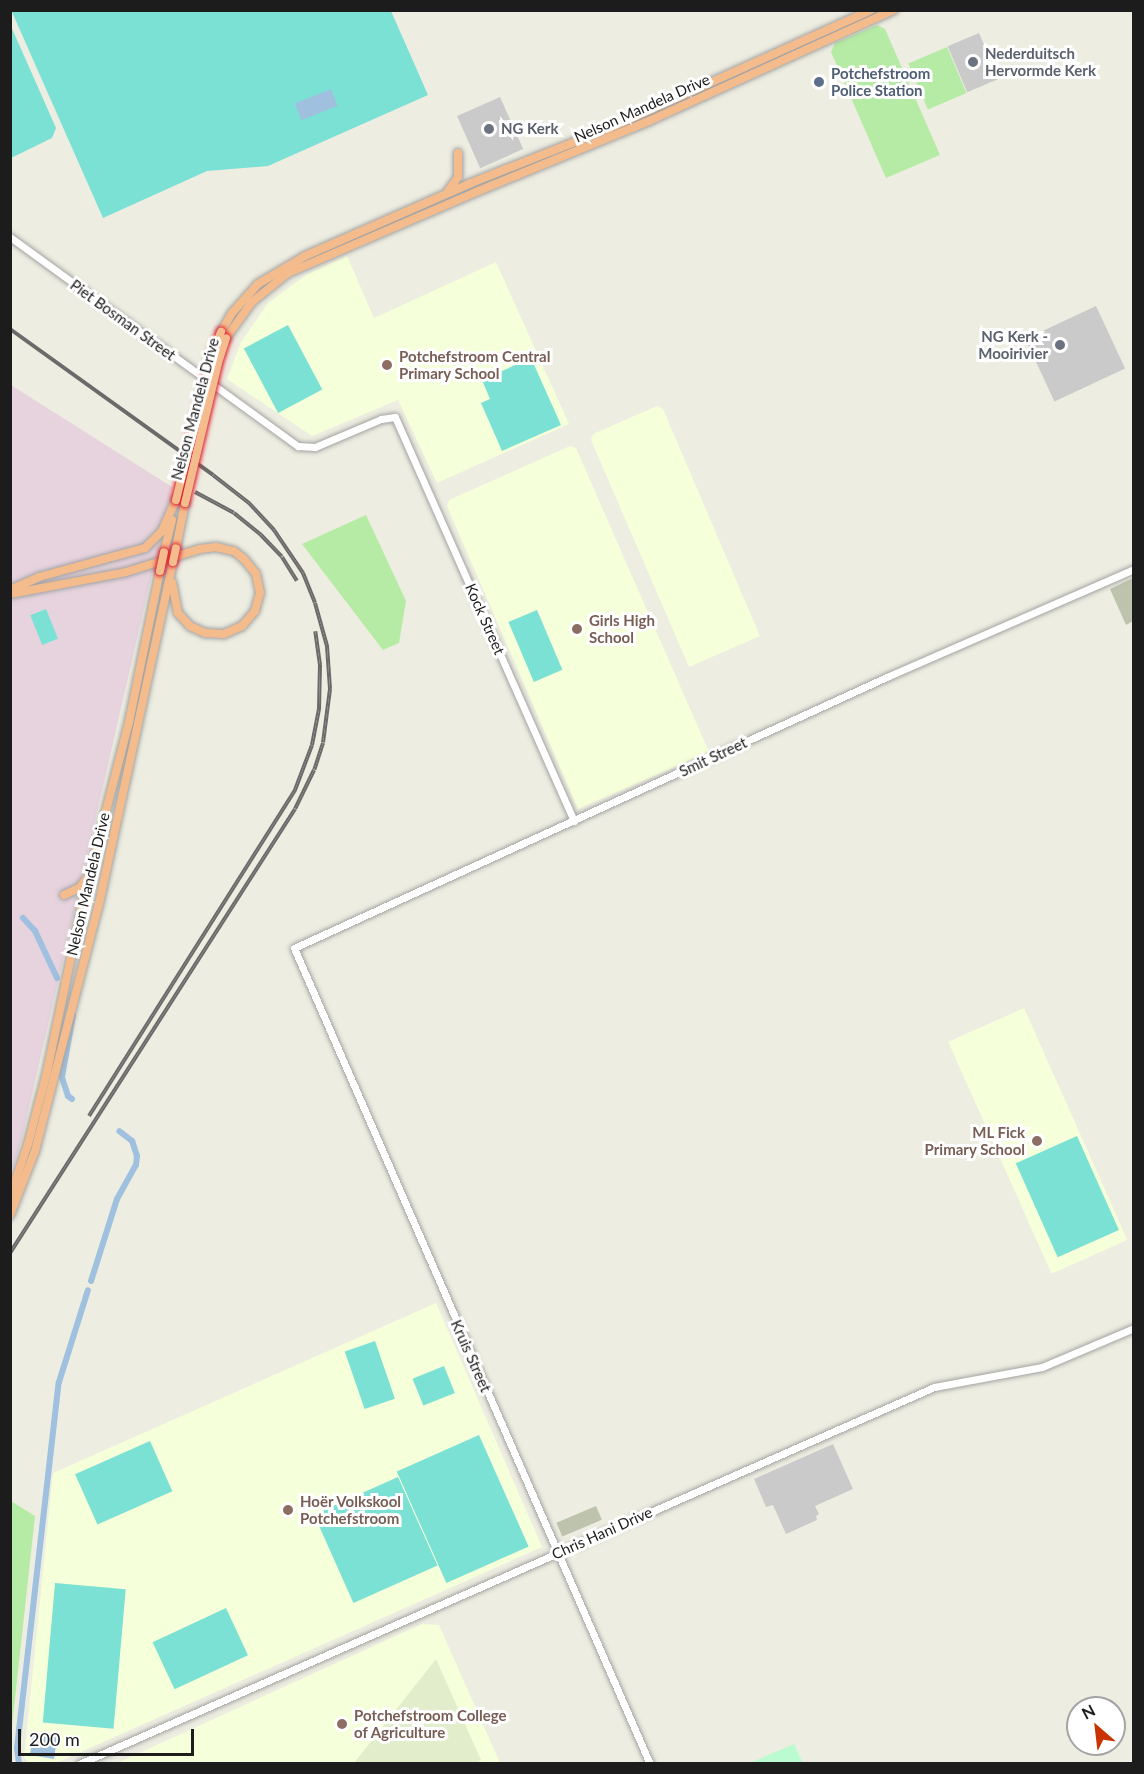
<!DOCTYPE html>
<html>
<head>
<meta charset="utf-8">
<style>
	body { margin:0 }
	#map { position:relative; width:1144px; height:1774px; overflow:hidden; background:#eeede1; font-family:Lato,sans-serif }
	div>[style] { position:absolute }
	.industrial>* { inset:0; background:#e7d3de }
	.education>* { inset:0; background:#f5ffd9; transform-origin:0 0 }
	.religious>* { inset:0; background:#cacaca; transform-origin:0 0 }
	.construction>* { inset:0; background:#bdc3ac; transform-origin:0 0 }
	.farmland>* { inset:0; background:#e2eecb }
	.grass>* { inset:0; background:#b5eba4; transform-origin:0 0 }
	.park>* { inset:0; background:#bbfbd1 }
	.pitch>* { inset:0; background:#7be1d4; transform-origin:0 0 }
	.water>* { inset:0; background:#9fc0de; transform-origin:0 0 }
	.canal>* { height:6px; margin:-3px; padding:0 3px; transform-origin:3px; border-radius:3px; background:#9fc0de }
	.roads { filter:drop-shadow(0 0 2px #a3a3a3) drop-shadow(0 0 2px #a3a3a3) }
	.tertiary>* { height:7px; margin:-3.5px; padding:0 3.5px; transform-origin:3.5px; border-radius:3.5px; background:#fff }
	.trunk>* { height:8px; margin:-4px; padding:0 4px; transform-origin:4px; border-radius:4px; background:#f4bc8d }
	.rail>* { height:4px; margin-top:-2px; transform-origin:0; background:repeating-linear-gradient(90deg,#fff 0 4.5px,#6a6a6a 0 9px); box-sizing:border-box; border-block:2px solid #6a6a6a }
	.bridges { filter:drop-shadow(0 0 2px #dd1d2e) drop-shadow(0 0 2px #dd1d2e) }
	.trunk-bridge>* { height:8px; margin:-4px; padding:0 4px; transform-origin:4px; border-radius:4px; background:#f4bc8d }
	.dots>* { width:16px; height:16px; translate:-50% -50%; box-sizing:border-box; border:3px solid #fff; border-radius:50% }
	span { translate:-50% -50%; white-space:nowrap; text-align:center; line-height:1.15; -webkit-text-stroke:6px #fff; paint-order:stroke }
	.worship-label { font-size:15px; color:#5b616d; font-weight:700 }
	.left { translate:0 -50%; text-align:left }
	.right { translate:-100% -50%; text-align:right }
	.service-label { font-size:15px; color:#4e5e75; font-weight:700 }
	.street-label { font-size:15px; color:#1c1c1c }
	.education-label { font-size:15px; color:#785e54; font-weight:700 }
	.frame { position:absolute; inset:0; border:12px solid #1c1c1c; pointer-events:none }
	.north { position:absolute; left:1066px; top:1696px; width:60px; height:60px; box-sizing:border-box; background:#fff; border:2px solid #a4a4a4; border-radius:50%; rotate:332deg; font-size:16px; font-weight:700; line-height:24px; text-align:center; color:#1c1c1c }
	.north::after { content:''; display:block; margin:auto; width:21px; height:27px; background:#c83300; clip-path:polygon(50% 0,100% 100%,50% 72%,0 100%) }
	.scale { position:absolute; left:18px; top:1729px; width:176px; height:27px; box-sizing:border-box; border:3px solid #1c1c1c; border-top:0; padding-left:8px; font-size:18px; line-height:21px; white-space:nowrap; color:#1c1c1c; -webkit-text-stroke:4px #fff; paint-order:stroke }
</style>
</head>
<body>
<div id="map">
	<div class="industrial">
		<div style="clip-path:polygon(11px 385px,172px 487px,22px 1138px,11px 1174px)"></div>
	</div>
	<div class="education">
		<div style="clip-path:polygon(347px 256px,374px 318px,496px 262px,569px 424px,437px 483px,398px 400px,312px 436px,227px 379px,241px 342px,268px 303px,306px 275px)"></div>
		<div style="clip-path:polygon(657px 406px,663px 409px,760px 636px,689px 667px,591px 440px,593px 434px)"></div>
		<div style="clip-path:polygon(570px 446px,576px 448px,709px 752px,578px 809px,447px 506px,449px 500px)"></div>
		<div style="left:1024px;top:1008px;width:254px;height:83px;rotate:66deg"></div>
		<div style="clip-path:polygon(436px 1303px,542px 1547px,56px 1763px,29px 1763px,24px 1757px,53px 1473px)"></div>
		<div style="clip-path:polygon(422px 1624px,439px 1625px,500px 1763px,115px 1764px)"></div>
	</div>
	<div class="religious">
		<div style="left:979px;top:33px;width:50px;height:34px;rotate:67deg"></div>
		<div style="left:500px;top:97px;width:57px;height:47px;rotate:66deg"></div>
		<div style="left:1096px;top:306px;width:69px;height:78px;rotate:65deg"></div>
		<div style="clip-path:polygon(833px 1444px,853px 1489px,815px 1506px,819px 1514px,816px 1516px,817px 1520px,786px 1534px,773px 1505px,766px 1507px,754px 1479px)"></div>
	</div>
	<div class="construction">
		<div style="clip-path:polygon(1133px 578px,1133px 621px,1126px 625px,1110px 589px)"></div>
		<div style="left:596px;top:1506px;width:15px;height:43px;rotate:67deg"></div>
	</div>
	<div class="farmland">
		<div style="clip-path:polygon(436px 1659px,481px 1760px,474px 1764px,354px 1763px)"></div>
	</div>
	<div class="grass">
		<div style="clip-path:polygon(877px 25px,885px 29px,940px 155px,886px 178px,831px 52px,835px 43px)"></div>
		<div style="left:947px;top:47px;width:50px;height:42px;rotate:67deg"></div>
		<div style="clip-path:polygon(366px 515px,406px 601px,399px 643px,383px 650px,302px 544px)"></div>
		<div style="clip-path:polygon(11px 1501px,35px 1516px,11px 1735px)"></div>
	</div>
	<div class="park">
		<div style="clip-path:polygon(794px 1744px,803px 1763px,750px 1763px)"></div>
	</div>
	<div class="pitch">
		<div style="clip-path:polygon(16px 10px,391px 11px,428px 95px,268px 166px,207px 171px,103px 218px,12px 12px)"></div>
		<div style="clip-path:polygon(10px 24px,56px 128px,52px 138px,11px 158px)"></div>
		<div style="left:288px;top:325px;width:73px;height:50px;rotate:62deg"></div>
		<div style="clip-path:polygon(531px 358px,561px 425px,502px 451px,481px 403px,490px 399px,482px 380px)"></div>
		<div style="left:46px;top:609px;width:32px;height:17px;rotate:68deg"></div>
		<div style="left:537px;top:610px;width:65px;height:31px;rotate:67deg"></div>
		<div style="left:1077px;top:1136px;width:103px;height:67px;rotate:66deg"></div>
		<div style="left:375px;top:1341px;width:61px;height:32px;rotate:71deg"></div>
		<div style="left:444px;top:1366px;width:29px;height:34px;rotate:68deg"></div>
		<div style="left:479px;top:1435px;width:122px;height:90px;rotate:66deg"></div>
		<div style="left:150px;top:1441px;width:55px;height:82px;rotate:66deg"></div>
		<div style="left:398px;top:1477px;width:97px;height:92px;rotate:66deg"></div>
		<div style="left:55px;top:1583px;width:71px;height:140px;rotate:5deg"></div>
		<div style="left:226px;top:1608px;width:52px;height:81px;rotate:65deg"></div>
	</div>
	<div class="water">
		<div style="left:331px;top:89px;width:18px;height:39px;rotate:68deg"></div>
		<div style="clip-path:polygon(33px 1733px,51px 1734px,57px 1738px,54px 1759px,30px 1755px)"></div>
	</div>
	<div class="canal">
		<div style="left:23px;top:918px;width:18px;rotate:47deg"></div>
		<div style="left:35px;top:931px;width:52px;rotate:64.9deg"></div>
		<div style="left:72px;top:1099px;width:5px;rotate:-143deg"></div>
		<div style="left:68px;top:1096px;width:20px;rotate:-108deg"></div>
		<div style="left:62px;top:1077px;width:63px;rotate:-79.9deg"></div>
		<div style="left:91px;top:1281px;width:86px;rotate:-72.4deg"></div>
		<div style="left:117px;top:1199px;width:39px;rotate:-61deg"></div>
		<div style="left:136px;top:1165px;width:9px;rotate:-84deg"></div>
		<div style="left:137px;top:1156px;width:16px;rotate:-108deg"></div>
		<div style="left:132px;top:1141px;width:16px;rotate:-142deg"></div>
		<div style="left:19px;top:1764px;width:16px;rotate:-97deg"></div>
		<div style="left:17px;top:1748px;width:368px;rotate:-83.5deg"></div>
		<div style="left:59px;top:1382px;width:96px;rotate:-72.5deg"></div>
	</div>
	<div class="roads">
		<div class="tertiary">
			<div style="left:10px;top:237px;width:356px;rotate:36deg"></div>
			<div style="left:298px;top:446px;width:17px;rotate:3deg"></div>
			<div style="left:315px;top:447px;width:72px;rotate:-23deg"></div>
			<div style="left:381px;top:419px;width:14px;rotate:-8deg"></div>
			<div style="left:395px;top:417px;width:442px;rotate:66.1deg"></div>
			<div style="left:79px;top:1764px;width:934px;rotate:-23.79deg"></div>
			<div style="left:934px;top:1387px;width:110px;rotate:-10.5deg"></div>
			<div style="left:1042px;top:1367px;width:100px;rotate:-23deg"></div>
			<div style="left:650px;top:1764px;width:890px;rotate:-113.57deg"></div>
			<div style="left:294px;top:948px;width:654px;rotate:-24.57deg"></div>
			<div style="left:889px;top:676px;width:267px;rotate:-23.6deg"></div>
		</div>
		<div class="trunk">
			<div style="left:448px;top:191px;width:17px;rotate:-54deg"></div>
			<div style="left:458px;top:177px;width:24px;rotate:-90deg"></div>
			<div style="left:221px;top:332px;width:22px;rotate:-60deg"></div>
			<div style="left:232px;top:313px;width:39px;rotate:-48deg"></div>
			<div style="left:258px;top:284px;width:55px;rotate:-30.8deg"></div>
			<div style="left:305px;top:256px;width:181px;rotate:-23.7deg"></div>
			<div style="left:471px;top:183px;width:149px;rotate:-21.6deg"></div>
			<div style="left:610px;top:128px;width:286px;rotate:-24.3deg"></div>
			<div style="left:226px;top:338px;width:44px;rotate:-54.2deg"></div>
			<div style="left:252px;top:302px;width:46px;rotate:-38.9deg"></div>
			<div style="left:288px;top:273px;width:205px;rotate:-23.3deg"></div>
			<div style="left:476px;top:192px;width:187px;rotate:-22.3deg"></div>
			<div style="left:649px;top:121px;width:269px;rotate:-24.4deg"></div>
			<div style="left:176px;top:548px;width:46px;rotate:-78.7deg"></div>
			<div style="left:164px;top:552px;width:33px;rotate:-76deg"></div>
			<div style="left:10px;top:590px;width:32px;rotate:-24deg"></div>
			<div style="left:39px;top:577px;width:110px;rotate:-15.3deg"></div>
			<div style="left:145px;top:548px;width:24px;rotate:-45deg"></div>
			<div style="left:162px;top:531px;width:34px;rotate:-66deg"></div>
			<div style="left:10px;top:594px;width:118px;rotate:-10.7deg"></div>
			<div style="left:126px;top:572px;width:77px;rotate:-17.3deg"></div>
			<div style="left:200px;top:549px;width:16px;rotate:-7deg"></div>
			<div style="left:216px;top:547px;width:18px;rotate:13deg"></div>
			<div style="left:234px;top:551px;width:13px;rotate:39deg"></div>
			<div style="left:244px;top:559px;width:19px;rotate:51deg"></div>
			<div style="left:256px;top:574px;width:19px;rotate:78deg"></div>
			<div style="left:260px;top:593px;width:19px;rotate:106deg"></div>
			<div style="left:255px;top:611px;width:20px;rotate:131deg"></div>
			<div style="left:242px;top:626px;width:20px;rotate:156deg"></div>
			<div style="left:224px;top:634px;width:19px;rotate:-177deg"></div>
			<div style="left:205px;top:633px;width:17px;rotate:-155deg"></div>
			<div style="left:190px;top:626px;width:18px;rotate:-133deg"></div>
			<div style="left:178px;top:613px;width:31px;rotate:-101deg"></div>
			<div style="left:64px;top:895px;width:17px;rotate:-25deg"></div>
			<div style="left:79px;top:888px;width:13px;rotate:-51deg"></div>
			<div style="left:10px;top:1196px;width:55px;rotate:-70.9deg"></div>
			<div style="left:28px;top:1144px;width:74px;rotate:-75.2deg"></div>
			<div style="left:47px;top:1072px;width:176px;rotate:-78.2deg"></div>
			<div style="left:83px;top:900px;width:184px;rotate:-75.5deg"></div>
			<div style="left:129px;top:722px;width:154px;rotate:-78.4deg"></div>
			<div style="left:10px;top:1215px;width:69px;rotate:-68.7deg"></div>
			<div style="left:35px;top:1151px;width:255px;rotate:-75.5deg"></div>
			<div style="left:99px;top:904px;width:350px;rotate:-77.8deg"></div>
		</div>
	</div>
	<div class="rail">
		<div style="left:10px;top:329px;width:250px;rotate:35.7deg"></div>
		<div style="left:213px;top:475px;width:46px;rotate:37.9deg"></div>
		<div style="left:249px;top:503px;width:37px;rotate:47deg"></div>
		<div style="left:274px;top:530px;width:52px;rotate:56deg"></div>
		<div style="left:303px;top:573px;width:32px;rotate:68deg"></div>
		<div style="left:315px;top:603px;width:45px;rotate:74.4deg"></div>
		<div style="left:327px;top:646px;width:43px;rotate:86deg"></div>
		<div style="left:330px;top:689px;width:54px;rotate:97.4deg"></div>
		<div style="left:323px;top:743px;width:28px;rotate:108deg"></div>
		<div style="left:314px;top:770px;width:43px;rotate:116deg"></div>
		<div style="left:295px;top:809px;width:528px;rotate:122.7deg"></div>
		<div style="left:195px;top:492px;width:44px;rotate:28.3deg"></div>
		<div style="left:234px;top:513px;width:35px;rotate:39deg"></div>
		<div style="left:261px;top:535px;width:30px;rotate:46deg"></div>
		<div style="left:282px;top:557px;width:28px;rotate:58deg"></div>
		<div style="left:89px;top:1116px;width:386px;rotate:-57.7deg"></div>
		<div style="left:295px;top:790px;width:48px;rotate:-69.3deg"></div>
		<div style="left:312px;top:745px;width:37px;rotate:-79deg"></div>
		<div style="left:319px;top:709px;width:44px;rotate:-88.7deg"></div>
		<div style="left:320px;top:665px;width:34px;rotate:-98deg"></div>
	</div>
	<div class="bridges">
		<div class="trunk-bridge">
			<div style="left:176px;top:500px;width:153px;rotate:-76deg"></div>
			<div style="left:213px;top:352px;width:22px;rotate:-68deg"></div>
			<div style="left:185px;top:503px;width:144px;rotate:-76.7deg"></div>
			<div style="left:218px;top:363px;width:26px;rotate:-72deg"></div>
			<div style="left:173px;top:562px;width:14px;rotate:-78deg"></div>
			<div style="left:160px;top:571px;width:19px;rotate:-78deg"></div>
		</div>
	</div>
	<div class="dots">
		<div style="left:973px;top:62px;background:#6b7280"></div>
		<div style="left:819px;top:82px;background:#5c6f8a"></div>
		<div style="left:489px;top:129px;background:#6b7280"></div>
		<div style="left:1060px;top:345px;background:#6b7280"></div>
		<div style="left:387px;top:365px;background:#8d6e63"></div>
		<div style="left:577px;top:629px;background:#8d6e63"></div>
		<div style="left:1037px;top:1141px;background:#8d6e63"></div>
		<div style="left:288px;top:1510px;background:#8d6e63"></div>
		<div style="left:342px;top:1724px;background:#8d6e63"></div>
	</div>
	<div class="worship-label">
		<span class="left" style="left:985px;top:62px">Nederduitsch<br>Hervormde Kerk</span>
		<span class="left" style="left:501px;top:129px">NG Kerk</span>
		<span class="right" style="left:1048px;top:345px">NG Kerk -<br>Mooirivier</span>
	</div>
	<div class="service-label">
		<span class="left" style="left:831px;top:82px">Potchefstroom<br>Police Station</span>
	</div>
	<div class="street-label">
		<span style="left:642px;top:108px;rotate:-24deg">Nelson Mandela Drive</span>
		<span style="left:123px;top:320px;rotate:36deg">Piet Bosman Street</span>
		<span style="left:195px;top:409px;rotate:-75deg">Nelson Mandela Drive</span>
		<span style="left:485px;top:619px;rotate:66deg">Kock Street</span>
		<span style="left:713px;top:757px;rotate:-25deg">Smit Street</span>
		<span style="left:88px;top:884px;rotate:-77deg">Nelson Mandela Drive</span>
		<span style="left:471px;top:1356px;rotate:66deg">Kruis Street</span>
		<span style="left:602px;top:1533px;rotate:-24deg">Chris Hani Drive</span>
	</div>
	<div class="education-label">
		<span class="left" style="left:399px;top:365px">Potchefstroom Central<br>Primary School</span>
		<span class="left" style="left:589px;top:629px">Girls High<br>School</span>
		<span class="right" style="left:1025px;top:1141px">ML Fick<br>Primary School</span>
		<span class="left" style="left:300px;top:1510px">Hoër Volkskool<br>Potchefstroom</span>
		<span class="left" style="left:354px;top:1724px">Potchefstroom College<br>of Agriculture</span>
	</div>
	<div class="frame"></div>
	<div class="north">N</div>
	<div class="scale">200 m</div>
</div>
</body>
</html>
